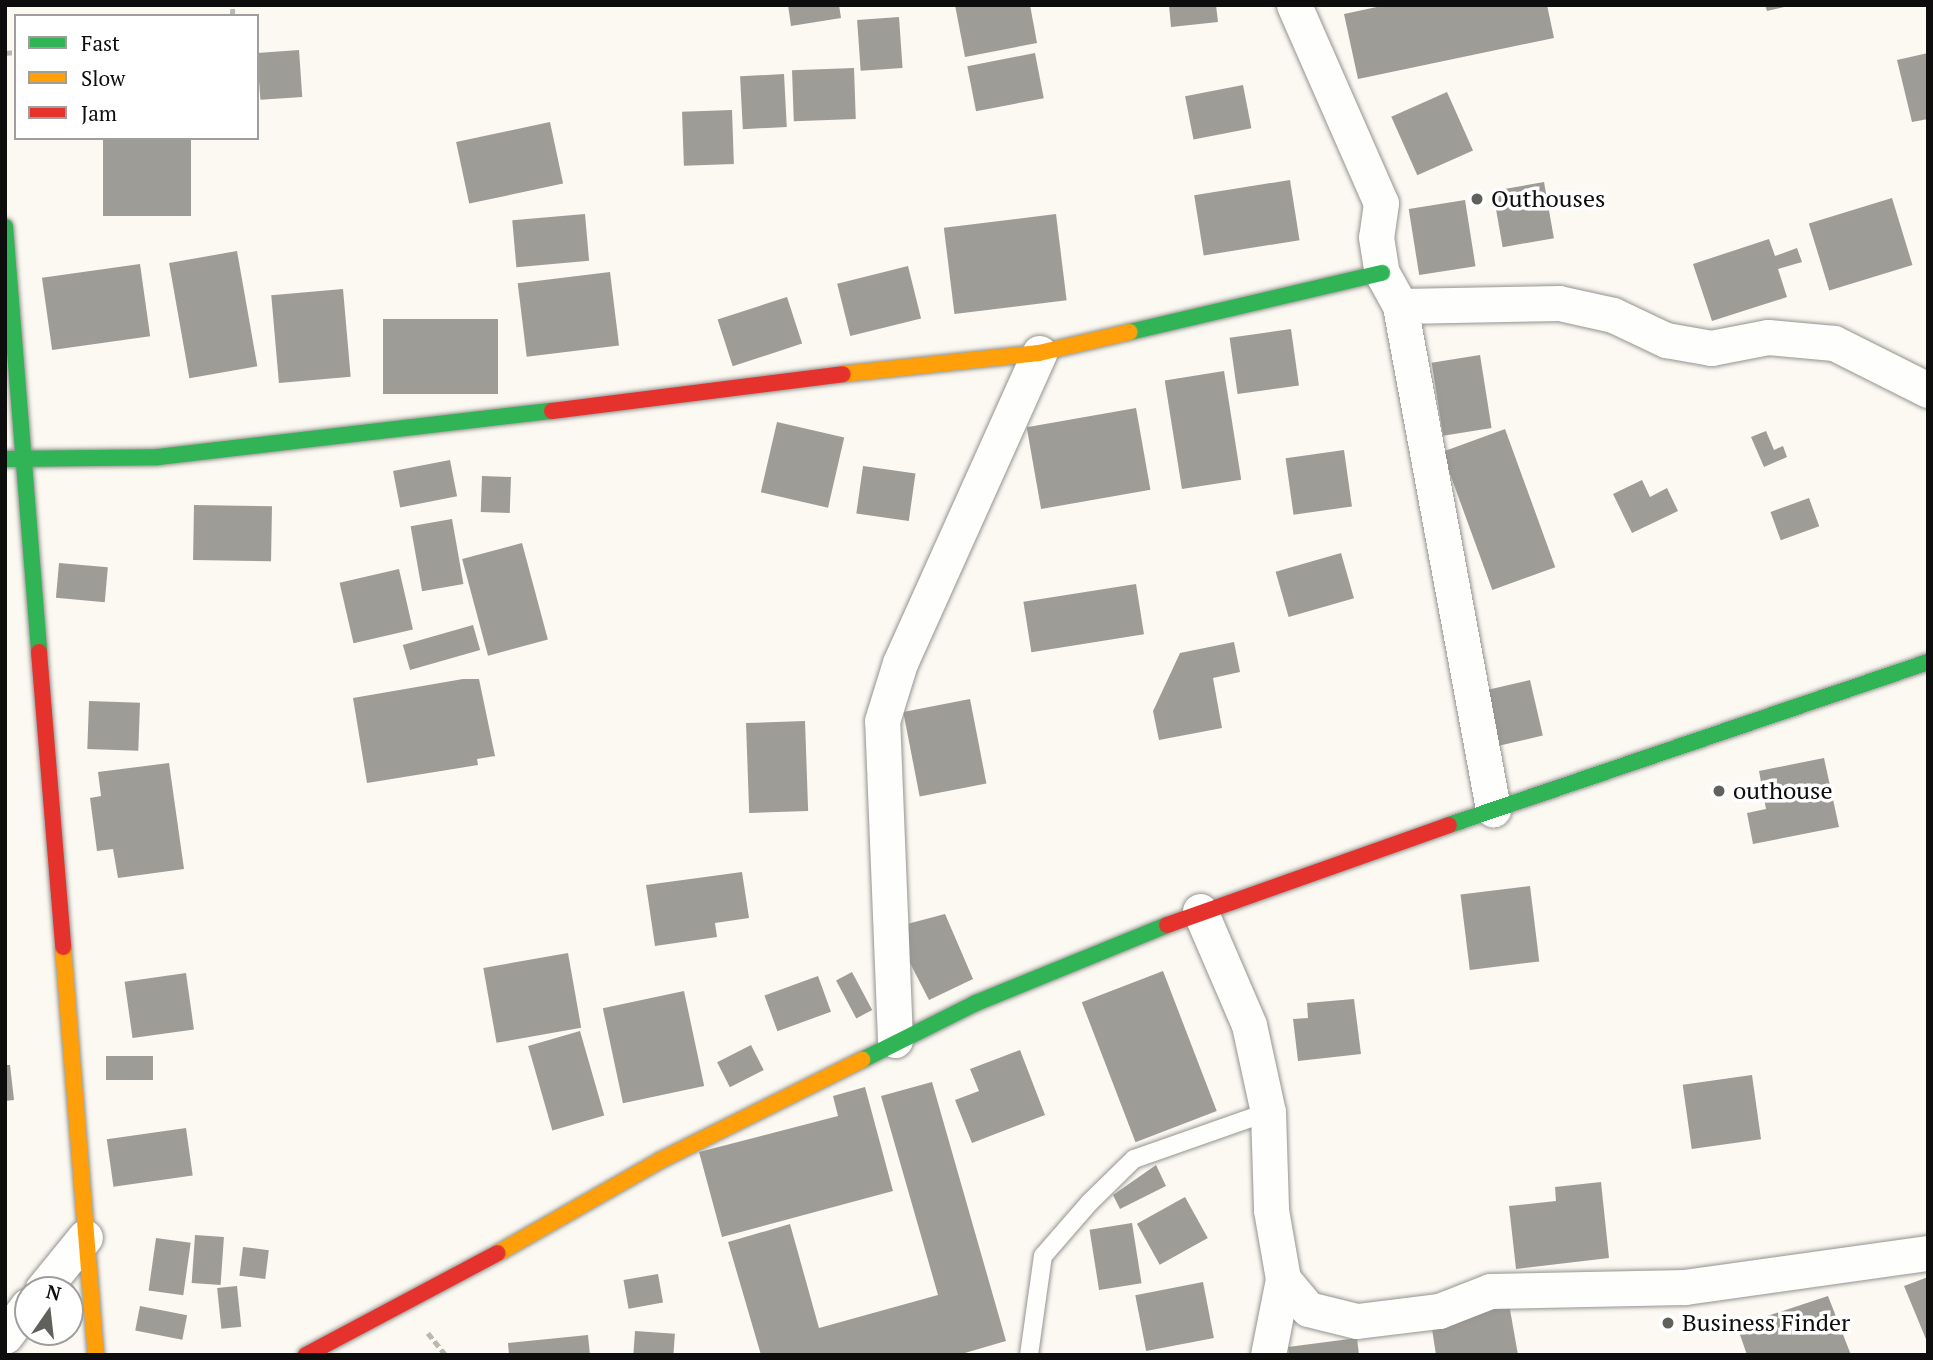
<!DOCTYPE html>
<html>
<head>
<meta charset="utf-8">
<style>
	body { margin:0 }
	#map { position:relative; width:1933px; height:1360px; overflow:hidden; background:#fbf9f1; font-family:"PT Serif",serif }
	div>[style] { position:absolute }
	.building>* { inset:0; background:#9e9c97; transform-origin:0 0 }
	.path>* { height:4.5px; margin-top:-2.25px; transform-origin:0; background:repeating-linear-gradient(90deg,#b8b8b6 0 7px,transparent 0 10.5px) }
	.roads { filter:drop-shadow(0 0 2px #949390) drop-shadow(0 0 2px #949390) }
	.lane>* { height:18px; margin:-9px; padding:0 9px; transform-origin:9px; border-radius:9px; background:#fefefd }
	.street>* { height:35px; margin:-17.5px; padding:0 17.5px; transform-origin:17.5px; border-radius:17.5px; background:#fefefd }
	.fast>* { height:16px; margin:-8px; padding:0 8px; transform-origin:8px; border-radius:8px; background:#30b455 }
	.slow>* { height:16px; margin:-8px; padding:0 8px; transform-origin:8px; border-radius:8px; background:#ff9f0a }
	.jam>* { height:16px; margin:-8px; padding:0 8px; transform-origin:8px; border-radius:8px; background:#e5322d }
	.dots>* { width:19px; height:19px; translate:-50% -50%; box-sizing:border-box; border:4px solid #fff; border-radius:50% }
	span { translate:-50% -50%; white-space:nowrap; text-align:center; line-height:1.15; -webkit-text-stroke:7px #fff; paint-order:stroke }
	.poi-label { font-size:24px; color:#0d0d0d }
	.left { translate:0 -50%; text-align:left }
	.frame { position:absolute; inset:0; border:7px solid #0d0d0d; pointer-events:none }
	.legend { position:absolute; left:14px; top:14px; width:245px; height:126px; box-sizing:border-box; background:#fff; border:2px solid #9e9e9e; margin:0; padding:9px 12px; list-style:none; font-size:21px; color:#0d0d0d }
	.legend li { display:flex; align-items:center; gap:14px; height:35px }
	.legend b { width:35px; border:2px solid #9e9e9e }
	.north { position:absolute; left:14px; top:1276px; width:70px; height:70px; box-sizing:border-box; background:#fff; border:2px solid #9e9e9e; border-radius:50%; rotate:14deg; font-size:19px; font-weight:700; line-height:28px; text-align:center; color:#0d0d0d }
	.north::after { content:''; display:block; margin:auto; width:24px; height:32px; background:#60605d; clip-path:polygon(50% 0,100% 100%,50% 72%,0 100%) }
</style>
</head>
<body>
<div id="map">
	<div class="building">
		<div style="clip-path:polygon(788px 5px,839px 5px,841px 18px,791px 26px)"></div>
		<div style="clip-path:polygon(955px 5px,1030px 5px,1037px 43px,965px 57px)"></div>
		<div style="clip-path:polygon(1169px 5px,1216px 5px,1218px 22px,1171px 27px)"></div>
		<div style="clip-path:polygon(1386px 5px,1547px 5px,1554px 38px,1358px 79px,1344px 14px)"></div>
		<div style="clip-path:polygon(1765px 5px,1788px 5px,1788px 6px,1767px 11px)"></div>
		<div style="left:899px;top:17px;width:51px;height:42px;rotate:86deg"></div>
		<div style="left:299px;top:50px;width:47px;height:42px;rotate:86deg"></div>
		<div style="left:1035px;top:53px;width:46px;height:69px;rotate:79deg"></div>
		<div style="clip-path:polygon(1928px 53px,1928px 119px,1912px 122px,1897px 60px)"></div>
		<div style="left:854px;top:68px;width:51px;height:62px;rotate:88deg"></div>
		<div style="left:784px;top:74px;width:53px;height:44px;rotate:87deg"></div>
		<div style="left:1243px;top:85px;width:44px;height:59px;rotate:79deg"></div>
		<div style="left:1447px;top:92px;width:64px;height:61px;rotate:66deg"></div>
		<div style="left:732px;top:110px;width:54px;height:50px;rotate:88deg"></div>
		<div style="left:550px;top:122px;width:63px;height:96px;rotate:78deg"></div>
		<div style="left:103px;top:138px;width:88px;height:78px"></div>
		<div style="left:1290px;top:180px;width:61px;height:97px;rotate:81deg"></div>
		<div style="left:1544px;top:182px;width:57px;height:52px;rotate:80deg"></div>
		<div style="clip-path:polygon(1482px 193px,1485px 202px,1472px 206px,1469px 195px)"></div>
		<div style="left:1892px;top:198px;width:70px;height:87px;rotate:73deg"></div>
		<div style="left:1465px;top:200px;width:67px;height:57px;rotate:81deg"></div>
		<div style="left:585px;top:214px;width:47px;height:73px;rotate:85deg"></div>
		<div style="left:1056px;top:214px;width:87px;height:113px;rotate:83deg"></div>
		<div style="clip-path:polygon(1769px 239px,1775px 256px,1797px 248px,1802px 262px,1778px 269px,1787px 297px,1712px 321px,1693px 264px)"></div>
		<div style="left:237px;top:251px;width:117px;height:69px;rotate:80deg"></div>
		<div style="left:140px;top:264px;width:73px;height:99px;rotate:82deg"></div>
		<div style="left:908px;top:266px;width:54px;height:73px;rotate:76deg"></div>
		<div style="left:610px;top:272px;width:74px;height:93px;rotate:83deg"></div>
		<div style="left:343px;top:289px;width:88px;height:72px;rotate:85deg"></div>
		<div style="left:787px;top:297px;width:49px;height:73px;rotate:72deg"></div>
		<div style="left:383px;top:319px;width:115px;height:75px"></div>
		<div style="left:1291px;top:329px;width:57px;height:62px;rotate:82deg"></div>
		<div style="left:1480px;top:355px;width:74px;height:49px;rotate:81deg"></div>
		<div style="left:1224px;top:371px;width:110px;height:60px;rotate:81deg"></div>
		<div style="left:1136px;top:408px;width:83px;height:111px;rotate:80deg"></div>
		<div style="left:777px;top:422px;width:69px;height:72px;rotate:13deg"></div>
		<div style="left:1505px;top:429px;width:147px;height:67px;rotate:70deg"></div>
		<div style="clip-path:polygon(1766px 431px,1774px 450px,1783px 446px,1787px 457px,1764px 467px,1751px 437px)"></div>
		<div style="left:1344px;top:450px;width:57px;height:59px;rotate:82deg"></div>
		<div style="left:450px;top:460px;width:37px;height:58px;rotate:79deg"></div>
		<div style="left:863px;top:466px;width:53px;height:48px;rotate:8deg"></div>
		<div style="left:482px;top:476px;width:29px;height:36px;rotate:2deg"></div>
		<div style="clip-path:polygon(1642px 480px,1650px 497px,1667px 488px,1678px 511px,1632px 533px,1613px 494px)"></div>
		<div style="left:1809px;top:498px;width:30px;height:41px;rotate:70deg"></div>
		<div style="left:194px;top:505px;width:78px;height:55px;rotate:1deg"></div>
		<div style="left:452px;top:519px;width:66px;height:42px;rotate:80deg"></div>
		<div style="left:522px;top:543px;width:100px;height:62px;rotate:75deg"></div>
		<div style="left:1341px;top:553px;width:47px;height:68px;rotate:74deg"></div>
		<div style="left:59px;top:563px;width:49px;height:35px;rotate:5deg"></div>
		<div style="left:399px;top:569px;width:62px;height:61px;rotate:77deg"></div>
		<div style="left:1136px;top:584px;width:51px;height:114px;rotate:81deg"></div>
		<div style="left:473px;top:625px;width:26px;height:73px;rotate:74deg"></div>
		<div style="clip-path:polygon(1234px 642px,1240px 672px,1213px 678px,1222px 728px,1159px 740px,1153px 711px,1180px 653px)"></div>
		<div style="clip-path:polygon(463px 679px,479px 679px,495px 756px,477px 759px,478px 765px,367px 783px,353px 698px)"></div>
		<div style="left:1530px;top:680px;width:57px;height:72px;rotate:77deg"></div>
		<div style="left:970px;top:699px;width:86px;height:68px;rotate:79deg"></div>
		<div style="left:89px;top:701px;width:51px;height:48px;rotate:2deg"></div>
		<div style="left:805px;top:721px;width:90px;height:59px;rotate:88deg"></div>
		<div style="clip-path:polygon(1824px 758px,1839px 827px,1753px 844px,1747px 813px,1766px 809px,1759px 771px)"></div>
		<div style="clip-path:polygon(169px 763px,184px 869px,118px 878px,113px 849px,97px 851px,90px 798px,101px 796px,98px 772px)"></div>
		<div style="clip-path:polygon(1713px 785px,1724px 785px,1724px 797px,1714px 798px)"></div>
		<div style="clip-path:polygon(742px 872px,749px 918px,715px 923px,717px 937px,655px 946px,646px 885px)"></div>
		<div style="left:1530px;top:886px;width:76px;height:70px;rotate:83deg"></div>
		<div style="clip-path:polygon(945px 914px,973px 979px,929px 1000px,892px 928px)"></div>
		<div style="left:568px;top:953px;width:76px;height:86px;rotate:80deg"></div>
		<div style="left:1163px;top:971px;width:150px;height:87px;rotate:69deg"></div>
		<div style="left:852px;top:972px;width:43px;height:18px;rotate:62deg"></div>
		<div style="left:186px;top:973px;width:57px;height:62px;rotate:82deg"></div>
		<div style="left:818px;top:976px;width:38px;height:57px;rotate:70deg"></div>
		<div style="left:684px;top:991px;width:97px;height:83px;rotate:78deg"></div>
		<div style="clip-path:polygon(1354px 999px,1361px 1054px,1298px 1061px,1293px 1019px,1308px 1018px,1307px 1003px)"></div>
		<div style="left:580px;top:1031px;width:88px;height:54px;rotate:74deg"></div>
		<div style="left:751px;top:1045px;width:28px;height:38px;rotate:63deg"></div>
		<div style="clip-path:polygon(1020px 1050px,1045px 1115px,972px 1143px,955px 1100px,979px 1091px,970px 1069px)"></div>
		<div style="left:153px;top:1056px;width:24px;height:47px;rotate:90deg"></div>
		<div style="clip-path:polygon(5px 1065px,10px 1065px,14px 1100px,5px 1101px)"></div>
		<div style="left:1752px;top:1075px;width:65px;height:70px;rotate:82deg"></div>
		<div style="clip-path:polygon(932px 1082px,1006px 1341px,958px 1355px,761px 1355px,728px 1242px,790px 1224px,819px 1328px,938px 1295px,881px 1096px)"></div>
		<div style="clip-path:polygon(865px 1087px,893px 1191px,722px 1237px,699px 1152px,838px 1116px,833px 1096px)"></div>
		<div style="left:186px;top:1128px;width:48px;height:80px;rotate:82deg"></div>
		<div style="clip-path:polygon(1156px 1165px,1166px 1186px,1120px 1209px,1113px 1195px)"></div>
		<div style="clip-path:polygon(1601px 1182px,1609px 1258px,1516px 1269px,1509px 1206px,1556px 1201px,1555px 1187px)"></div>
		<div style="left:1185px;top:1197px;width:47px;height:55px;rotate:61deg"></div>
		<div style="left:1132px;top:1223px;width:61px;height:43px;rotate:81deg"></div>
		<div style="left:195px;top:1235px;width:29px;height:48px;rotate:4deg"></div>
		<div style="left:156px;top:1238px;width:35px;height:53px;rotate:8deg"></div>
		<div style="left:243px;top:1247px;width:26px;height:29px;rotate:7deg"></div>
		<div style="left:658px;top:1274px;width:29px;height:35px;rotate:80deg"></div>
		<div style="clip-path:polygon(1928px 1277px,1928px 1344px,1904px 1286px)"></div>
		<div style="left:1203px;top:1282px;width:57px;height:69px;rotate:79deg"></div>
		<div style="left:237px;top:1286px;width:41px;height:20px;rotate:84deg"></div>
		<div style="clip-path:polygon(1828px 1296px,1851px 1355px,1747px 1355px,1737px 1326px)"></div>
		<div style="clip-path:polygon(1509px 1304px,1518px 1355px,1436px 1355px,1430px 1316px)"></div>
		<div style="left:140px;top:1306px;width:48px;height:25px;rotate:11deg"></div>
		<div style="left:635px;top:1331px;width:40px;height:23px;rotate:4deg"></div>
		<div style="clip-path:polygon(588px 1335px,590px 1355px,509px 1355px,508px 1343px)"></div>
		<div style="clip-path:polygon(1357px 1338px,1359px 1355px,1289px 1355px,1288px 1347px)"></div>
	</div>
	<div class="path">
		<div style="left:232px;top:16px;width:11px;rotate:-85deg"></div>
		<div style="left:5px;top:53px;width:11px;rotate:-5deg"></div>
		<div style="left:428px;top:1333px;width:28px;rotate:51deg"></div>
	</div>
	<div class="roads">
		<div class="lane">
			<div style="left:1029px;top:1355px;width:100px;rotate:-82deg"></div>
			<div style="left:1043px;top:1256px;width:70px;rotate:-49deg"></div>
			<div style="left:1089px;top:1203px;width:63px;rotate:-44.4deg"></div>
			<div style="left:1134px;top:1159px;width:142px;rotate:-19.3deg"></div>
		</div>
		<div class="street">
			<div style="left:1294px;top:5px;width:216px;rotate:66.3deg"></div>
			<div style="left:1381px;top:203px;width:34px;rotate:98deg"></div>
			<div style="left:1376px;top:237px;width:36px;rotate:81deg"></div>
			<div style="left:1382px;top:273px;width:38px;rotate:61deg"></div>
			<div style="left:1400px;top:306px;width:159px;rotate:-1.1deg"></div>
			<div style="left:1559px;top:303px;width:55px;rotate:12.5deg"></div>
			<div style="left:1613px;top:315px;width:59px;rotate:25.3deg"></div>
			<div style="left:1666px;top:340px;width:46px;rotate:10.1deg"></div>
			<div style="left:1711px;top:348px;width:58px;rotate:-10.9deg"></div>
			<div style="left:1768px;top:337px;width:66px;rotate:5.2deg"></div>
			<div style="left:1834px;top:343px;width:105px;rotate:26.6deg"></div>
			<div style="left:1400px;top:306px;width:512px;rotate:79.52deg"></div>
			<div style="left:1200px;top:911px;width:124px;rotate:66.7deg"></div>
			<div style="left:1249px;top:1025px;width:89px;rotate:77.7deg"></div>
			<div style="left:1268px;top:1112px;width:98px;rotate:88.2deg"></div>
			<div style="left:1271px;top:1210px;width:70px;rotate:80.1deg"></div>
			<div style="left:1283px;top:1279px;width:39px;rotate:50deg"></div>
			<div style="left:1308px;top:1309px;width:50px;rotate:13.8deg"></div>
			<div style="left:1357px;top:1321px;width:83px;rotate:-7deg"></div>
			<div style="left:1439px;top:1311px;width:55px;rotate:-21.4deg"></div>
			<div style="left:1490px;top:1291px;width:195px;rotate:-1.2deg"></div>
			<div style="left:1685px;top:1287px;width:245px;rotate:-8deg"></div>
			<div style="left:895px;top:1040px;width:319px;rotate:-92.3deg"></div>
			<div style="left:882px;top:721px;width:61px;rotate:-72.8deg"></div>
			<div style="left:900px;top:663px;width:340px;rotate:-65.8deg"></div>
			<div style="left:42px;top:1290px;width:68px;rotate:-50.9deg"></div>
			<div style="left:5px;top:1336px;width:38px;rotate:-53deg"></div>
			<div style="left:1268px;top:1355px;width:77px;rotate:-78.8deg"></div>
		</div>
		<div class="fast">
			<div style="left:5px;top:227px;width:426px;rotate:85.4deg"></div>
			<div style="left:1130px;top:332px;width:259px;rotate:-13.2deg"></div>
			<div style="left:5px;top:459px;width:153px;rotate:-0.7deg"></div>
			<div style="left:158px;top:457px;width:397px;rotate:-6.7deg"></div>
			<div style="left:1449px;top:825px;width:506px;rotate:-18.79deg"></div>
			<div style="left:862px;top:1060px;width:127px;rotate:-26.6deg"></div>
			<div style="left:976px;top:1003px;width:206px;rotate:-22.2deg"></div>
		</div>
		<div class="slow">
			<div style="left:843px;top:374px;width:197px;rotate:-6.1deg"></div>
			<div style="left:1039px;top:353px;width:93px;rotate:-13deg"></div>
			<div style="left:63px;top:947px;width:409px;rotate:85.4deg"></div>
			<div style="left:498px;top:1253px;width:188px;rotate:-29.7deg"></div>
			<div style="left:661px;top:1160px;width:225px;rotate:-26.5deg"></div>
		</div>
		<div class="jam">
			<div style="left:552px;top:411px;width:293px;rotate:-7.2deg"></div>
			<div style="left:39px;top:652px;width:296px;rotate:85.3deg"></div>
			<div style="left:1167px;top:925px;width:299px;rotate:-19.5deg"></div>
			<div style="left:306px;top:1355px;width:217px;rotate:-28deg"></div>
		</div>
	</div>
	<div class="dots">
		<div style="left:1477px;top:199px;background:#60605d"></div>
		<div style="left:1719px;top:791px;background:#60605d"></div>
		<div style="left:1668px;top:1323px;background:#60605d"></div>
	</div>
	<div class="poi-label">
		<span class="left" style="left:1491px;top:199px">Outhouses</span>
		<span class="left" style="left:1733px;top:791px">outhouse</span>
		<span class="left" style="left:1682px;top:1323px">Business Finder</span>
	</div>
	<div class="frame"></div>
	<ul class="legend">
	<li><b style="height:9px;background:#30b455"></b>Fast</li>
	<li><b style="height:9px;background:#ff9f0a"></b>Slow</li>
	<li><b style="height:9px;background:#e5322d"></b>Jam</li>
	</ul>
	<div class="north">N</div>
</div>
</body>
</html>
